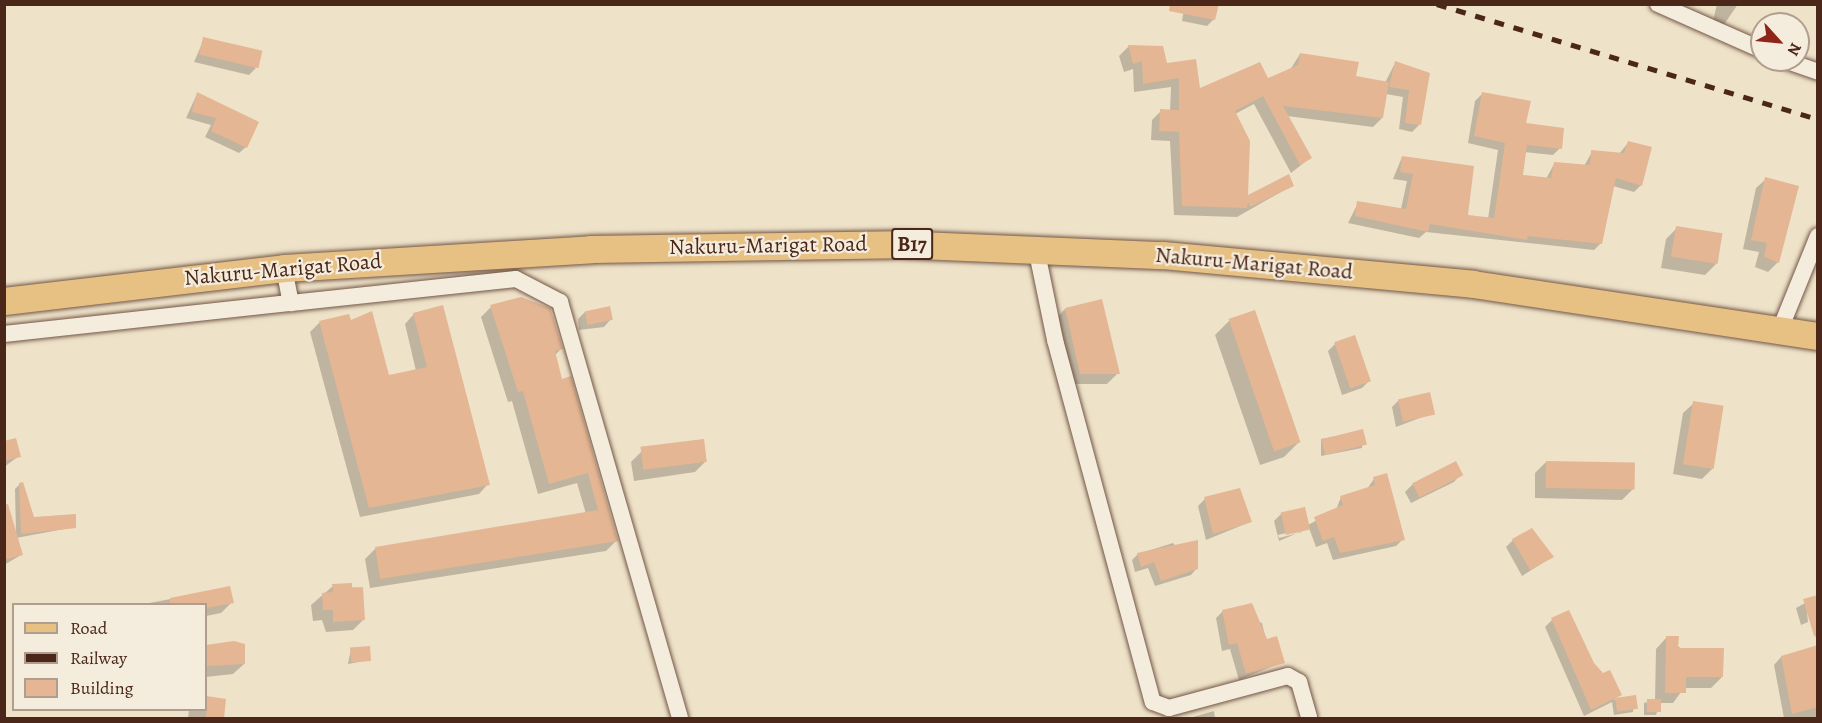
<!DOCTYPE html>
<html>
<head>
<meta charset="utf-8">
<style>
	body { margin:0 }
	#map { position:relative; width:1822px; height:723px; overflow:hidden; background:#eee2c9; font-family:Alegreya,serif }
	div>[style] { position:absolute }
	.shadow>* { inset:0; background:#0003 }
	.building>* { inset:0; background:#e4b694; transform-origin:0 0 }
	.roads { filter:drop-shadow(0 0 2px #735645) drop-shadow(0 0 2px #735645) }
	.street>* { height:16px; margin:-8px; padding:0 8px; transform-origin:8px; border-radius:8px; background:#f4ecdc }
	.primary>* { height:27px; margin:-13.5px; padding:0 13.5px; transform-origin:13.5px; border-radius:13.5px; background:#e7c184 }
	.rail>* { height:4.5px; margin-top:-2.25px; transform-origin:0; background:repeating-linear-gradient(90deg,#4a2719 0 10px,transparent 0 20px) }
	span { translate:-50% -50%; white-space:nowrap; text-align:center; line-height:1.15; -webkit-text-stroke:4.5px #f4ecdc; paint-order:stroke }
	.shield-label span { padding:2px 4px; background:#f4ecdc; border:2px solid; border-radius:4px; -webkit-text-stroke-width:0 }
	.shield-label { font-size:21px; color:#4a2719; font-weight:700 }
	.street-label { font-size:22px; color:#4a2719 }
	.frame { position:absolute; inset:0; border:6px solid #4a2719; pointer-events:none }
	.legend { position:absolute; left:12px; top:603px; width:195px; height:108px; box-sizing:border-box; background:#f4ecdc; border:2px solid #b09d8e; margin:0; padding:8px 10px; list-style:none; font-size:18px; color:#4a2719 }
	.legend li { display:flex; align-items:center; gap:12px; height:30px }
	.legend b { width:30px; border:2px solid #b09d8e }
	.north { position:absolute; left:1750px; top:12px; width:60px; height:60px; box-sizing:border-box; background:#f4ecdc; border:2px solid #b09d8e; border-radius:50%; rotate:117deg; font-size:16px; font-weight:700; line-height:24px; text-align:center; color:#4a2719 }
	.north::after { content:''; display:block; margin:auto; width:21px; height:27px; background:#8f2418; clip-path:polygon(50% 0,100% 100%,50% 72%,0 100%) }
</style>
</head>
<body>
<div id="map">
	<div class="shadow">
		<div style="clip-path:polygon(1717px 4px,1738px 4px,1721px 29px,1712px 25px)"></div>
		<div style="clip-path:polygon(1184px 9px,1214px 19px,1207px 26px,1182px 21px)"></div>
		<div style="clip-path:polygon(204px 39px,256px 68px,249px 75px,194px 62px)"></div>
		<div style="clip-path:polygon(1128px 47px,1162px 47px,1165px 65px,1199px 90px,1268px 80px,1290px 70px,1300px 54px,1355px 77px,1385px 83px,1395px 63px,1429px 74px,1419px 125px,1412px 132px,1399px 129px,1403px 97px,1386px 94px,1382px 118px,1373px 127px,1287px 116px,1310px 158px,1291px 173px,1254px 104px,1235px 114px,1246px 197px,1293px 185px,1237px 217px,1174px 215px,1170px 141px,1151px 140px,1152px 120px,1161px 111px,1170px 111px,1171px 87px,1134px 92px,1133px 69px,1124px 72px,1119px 56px)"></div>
		<div style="clip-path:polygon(197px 94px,246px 147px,239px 153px,205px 137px,211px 125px,186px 118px)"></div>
		<div style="clip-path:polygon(1482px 94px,1560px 148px,1553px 155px,1524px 152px,1521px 176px,1546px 179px,1554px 164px,1584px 166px,1592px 152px,1619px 154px,1628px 143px,1641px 185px,1634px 192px,1613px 186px,1601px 243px,1594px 250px,1426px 232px,1419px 238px,1348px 223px,1358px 203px,1401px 209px,1407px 181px,1393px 179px,1402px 157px,1467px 216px,1488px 219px,1498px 150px,1468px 143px,1475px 101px)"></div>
		<div style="clip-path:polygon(1766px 179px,1778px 262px,1768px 272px,1755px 267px,1759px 252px,1743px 249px,1756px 188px)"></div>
		<div style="clip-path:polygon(1677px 228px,1716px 264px,1705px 275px,1661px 268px,1666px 239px)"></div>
		<div style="clip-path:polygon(491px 307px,561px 349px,555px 355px,561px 381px,616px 541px,606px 551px,370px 588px,365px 559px,376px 548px,586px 514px,577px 483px,538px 494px,512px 401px,508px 402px,481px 317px)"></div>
		<div style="clip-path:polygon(1065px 309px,1118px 373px,1107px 384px,1069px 384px,1054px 320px)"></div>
		<div style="clip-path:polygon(585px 312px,611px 319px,604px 327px,579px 330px,578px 319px)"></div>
		<div style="clip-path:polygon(414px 314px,488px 484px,479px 494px,360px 517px,310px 332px,319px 323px,348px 316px,388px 377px,416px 371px,405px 324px)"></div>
		<div style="clip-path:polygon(1230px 320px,1298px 443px,1284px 457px,1260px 465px,1215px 335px)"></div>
		<div style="clip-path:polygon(1335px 344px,1369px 381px,1362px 388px,1342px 395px,1328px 351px)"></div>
		<div style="clip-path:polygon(1399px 400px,1433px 413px,1396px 427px,1392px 407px)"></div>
		<div style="clip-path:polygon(1694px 403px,1713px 468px,1702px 479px,1673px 474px,1683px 413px)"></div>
		<div style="clip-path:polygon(1362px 431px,1362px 448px,1321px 456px,1321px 439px)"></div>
		<div style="clip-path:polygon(4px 442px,19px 456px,4px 467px)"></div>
		<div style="clip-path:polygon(642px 451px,706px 461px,695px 472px,634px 481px,631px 462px)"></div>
		<div style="clip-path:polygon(1546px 462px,1633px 489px,1622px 500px,1535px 498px,1535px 473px)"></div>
		<div style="clip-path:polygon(1455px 463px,1461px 474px,1454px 482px,1411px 503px,1405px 492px,1413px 484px)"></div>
		<div style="clip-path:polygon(evenodd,1374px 479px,1403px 539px,1396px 546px,1333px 560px,1327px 543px,1316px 547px,1309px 528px,1279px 541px,1274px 521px,1281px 514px,1308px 525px,1336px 510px,1341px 497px,1367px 489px,1374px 479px,1302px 529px,1302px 532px,1279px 538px,1278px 535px,1302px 529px)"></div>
		<div style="clip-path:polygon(20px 484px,33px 519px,75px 527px,16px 538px,21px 555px,4px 565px,4px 529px,16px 533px,15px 489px)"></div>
		<div style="clip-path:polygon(1205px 499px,1250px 522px,1206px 540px,1198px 506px)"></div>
		<div style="clip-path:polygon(1513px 540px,1552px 557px,1522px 576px,1506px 547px)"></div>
		<div style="clip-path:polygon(1173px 543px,1197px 568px,1191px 575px,1155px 586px,1148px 568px,1135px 572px,1132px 560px,1138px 554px)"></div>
		<div style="clip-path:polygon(333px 586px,362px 588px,364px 619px,353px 630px,326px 632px,322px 620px,313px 621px,311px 605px)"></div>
		<div style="clip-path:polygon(229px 588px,232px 602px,221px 613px,206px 616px,206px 604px,144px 604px)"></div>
		<div style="clip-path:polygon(1818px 596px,1818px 645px,1806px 603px,1808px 622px,1801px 625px,1796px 608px)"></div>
		<div style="clip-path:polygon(1223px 611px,1262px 623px,1266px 640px,1283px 662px,1239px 680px,1230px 649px,1222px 651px,1216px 618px)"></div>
		<div style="clip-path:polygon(1552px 620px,1620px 694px,1614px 700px,1634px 697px,1633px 712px,1614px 715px,1612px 702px,1584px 716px,1545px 627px)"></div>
		<div style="clip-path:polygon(1666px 638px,1722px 677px,1711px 688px,1684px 688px,1673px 703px,1660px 703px,1656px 715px,1644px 715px,1644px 703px,1655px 700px,1656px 649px)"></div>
		<div style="clip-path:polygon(206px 645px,243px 645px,244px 664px,233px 674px,206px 677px)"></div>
		<div style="clip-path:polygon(1818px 647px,1818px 718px,1784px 718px,1774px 665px,1781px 657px)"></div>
		<div style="clip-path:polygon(351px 649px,370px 660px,348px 664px)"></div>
		<div style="clip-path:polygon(206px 698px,225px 700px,223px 718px,188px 718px,189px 710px,206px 710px)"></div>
		<div style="clip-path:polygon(1214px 711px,1215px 718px,1192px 718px,1193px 717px)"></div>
	</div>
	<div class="building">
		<div style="clip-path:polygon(1170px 4px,1219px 4px,1215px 20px,1169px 11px)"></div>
		<div style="left:203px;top:37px;width:61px;height:18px;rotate:13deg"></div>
		<div style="clip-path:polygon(1128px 45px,1163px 46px,1167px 63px,1196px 59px,1200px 88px,1260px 62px,1268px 78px,1298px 65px,1300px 53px,1359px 62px,1356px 76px,1389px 82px,1383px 118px,1283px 106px,1312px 158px,1300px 165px,1263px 96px,1235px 111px,1250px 141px,1248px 195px,1289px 174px,1294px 186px,1250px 207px,1248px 202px,1247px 208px,1182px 206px,1179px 132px,1159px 131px,1160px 109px,1179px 110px,1179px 78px,1143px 84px,1142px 61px,1133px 64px)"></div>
		<div style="clip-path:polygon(1395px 61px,1430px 73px,1421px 125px,1405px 123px,1409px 90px,1389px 87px)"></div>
		<div style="clip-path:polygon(197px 92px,259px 122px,247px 148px,211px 131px,216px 118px,192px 112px)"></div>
		<div style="clip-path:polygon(1482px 92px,1531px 101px,1526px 123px,1564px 128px,1562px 149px,1527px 145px,1523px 175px,1551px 178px,1554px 162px,1590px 165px,1591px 150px,1624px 153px,1628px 141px,1652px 147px,1642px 186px,1616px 178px,1602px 244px,1528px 236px,1527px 240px,1430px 224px,1428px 232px,1355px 216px,1357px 201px,1406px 209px,1413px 174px,1400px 172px,1402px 156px,1474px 166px,1468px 215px,1494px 218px,1505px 143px,1474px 136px)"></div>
		<div style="clip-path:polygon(1765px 177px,1799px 186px,1779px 263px,1764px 257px,1767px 243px,1751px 240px)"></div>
		<div style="left:1676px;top:226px;width:47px;height:31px;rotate:9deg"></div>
		<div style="clip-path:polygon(521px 297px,550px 308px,553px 317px,563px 349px,555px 351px,562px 379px,571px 376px,618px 541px,380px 579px,375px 547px,598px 510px,588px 473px,549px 484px,523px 391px,518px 392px,490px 305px)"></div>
		<div style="clip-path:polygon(1102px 299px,1120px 374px,1080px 374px,1065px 308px)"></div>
		<div style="clip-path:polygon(443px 305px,490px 485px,369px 508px,319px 321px,349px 314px,351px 320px,372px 311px,389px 375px,427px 367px,413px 313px)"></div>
		<div style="left:610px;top:306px;width:14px;height:26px;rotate:78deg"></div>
		<div style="left:1255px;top:310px;width:140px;height:28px;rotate:71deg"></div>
		<div style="left:1355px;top:335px;width:49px;height:22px;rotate:71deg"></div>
		<div style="left:1430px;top:392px;width:23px;height:33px;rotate:77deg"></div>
		<div style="left:1693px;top:401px;width:31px;height:64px;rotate:9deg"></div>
		<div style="left:1363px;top:429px;width:16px;height:43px;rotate:76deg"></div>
		<div style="clip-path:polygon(16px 438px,21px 457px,4px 461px,4px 441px)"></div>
		<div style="left:704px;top:439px;width:23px;height:64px;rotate:83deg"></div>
		<div style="left:1456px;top:461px;width:16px;height:49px;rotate:63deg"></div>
		<div style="left:1546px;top:461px;width:89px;height:27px;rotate:1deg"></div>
		<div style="clip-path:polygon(1387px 473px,1405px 540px,1340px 553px,1334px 537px,1323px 541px,1314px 517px,1343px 505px,1340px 496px,1375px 485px,1373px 477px)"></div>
		<div style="clip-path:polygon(23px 482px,34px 517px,76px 514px,76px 528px,21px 534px,19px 483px)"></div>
		<div style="clip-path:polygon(1240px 488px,1252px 522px,1213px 534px,1204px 497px)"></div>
		<div style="clip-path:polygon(8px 504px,23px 555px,4px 560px,4px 505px)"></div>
		<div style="left:1305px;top:507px;width:23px;height:25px;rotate:77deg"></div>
		<div style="clip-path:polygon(1532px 528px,1554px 557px,1530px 570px,1512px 539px)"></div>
		<div style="clip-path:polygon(1198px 540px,1198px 569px,1161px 581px,1154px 562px,1141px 567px,1137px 553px)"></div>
		<div style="clip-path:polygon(352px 583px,352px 588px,363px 587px,365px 620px,333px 622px,333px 610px,323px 610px,322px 593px,333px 592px,332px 584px)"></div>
		<div style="clip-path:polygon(230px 586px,234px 603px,206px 608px,170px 604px,170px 598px)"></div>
		<div style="clip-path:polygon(1818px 595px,1818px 636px,1814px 636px,1803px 599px)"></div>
		<div style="clip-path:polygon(1252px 603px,1267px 639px,1277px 636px,1285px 663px,1246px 674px,1237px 643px,1229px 645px,1222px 610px)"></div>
		<div style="clip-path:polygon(1569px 610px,1594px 663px,1603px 673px,1610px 670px,1622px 695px,1591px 710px,1551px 618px)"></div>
		<div style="clip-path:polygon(1666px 636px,1679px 636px,1678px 648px,1724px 648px,1723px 677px,1686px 677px,1686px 693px,1665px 693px)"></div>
		<div style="clip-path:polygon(234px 641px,245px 644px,245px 664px,206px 666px,206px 645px)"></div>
		<div style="clip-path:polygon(1818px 645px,1818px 707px,1792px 714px,1781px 656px)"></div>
		<div style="left:370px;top:646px;width:15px;height:20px;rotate:86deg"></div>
		<div style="left:1636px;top:695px;width:14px;height:21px;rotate:82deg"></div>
		<div style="clip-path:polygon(206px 696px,226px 699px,224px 718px,206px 718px)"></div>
		<div style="left:1647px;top:699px;width:14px;height:13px"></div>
	</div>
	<div class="roads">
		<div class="street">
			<div style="left:1658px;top:4px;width:114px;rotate:23.9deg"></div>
			<div style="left:1784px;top:60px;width:36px;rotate:19deg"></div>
			<div style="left:1036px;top:248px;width:94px;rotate:78.3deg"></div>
			<div style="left:1055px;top:340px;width:375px;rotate:74.9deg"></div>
			<div style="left:1153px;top:702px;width:17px;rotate:21deg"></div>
			<div style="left:1169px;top:708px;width:123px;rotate:-15.1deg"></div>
			<div style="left:1288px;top:676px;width:13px;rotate:29deg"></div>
			<div style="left:1299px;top:682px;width:37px;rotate:74deg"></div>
			<div style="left:284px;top:268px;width:36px;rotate:79deg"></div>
			<div style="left:291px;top:303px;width:226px;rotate:-6.1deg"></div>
			<div style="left:516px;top:279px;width:50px;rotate:27.6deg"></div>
			<div style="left:560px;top:302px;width:433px;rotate:73.9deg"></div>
			<div style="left:1781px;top:327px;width:98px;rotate:-67.9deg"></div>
			<div style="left:4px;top:334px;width:289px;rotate:-6.2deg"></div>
		</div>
		<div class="primary">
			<div style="left:4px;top:301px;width:282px;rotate:-6.7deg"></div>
			<div style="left:284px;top:268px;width:308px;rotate:-3.5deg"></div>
			<div style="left:591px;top:249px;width:304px;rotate:-0.9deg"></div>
			<div style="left:895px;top:244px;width:268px;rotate:2.4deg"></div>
			<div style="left:1163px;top:255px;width:311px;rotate:5.3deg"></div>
			<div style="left:1473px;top:284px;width:349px;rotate:8.6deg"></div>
		</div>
	</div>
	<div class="rail">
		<div style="left:1437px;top:4px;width:398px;rotate:16.8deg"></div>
	</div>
	<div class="shield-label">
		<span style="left:912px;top:244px">B17</span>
	</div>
	<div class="street-label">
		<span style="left:768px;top:246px;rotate:-1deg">Nakuru-Marigat Road</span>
		<span style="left:1254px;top:264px;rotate:5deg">Nakuru-Marigat Road</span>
		<span style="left:283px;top:270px;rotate:-5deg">Nakuru-Marigat Road</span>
	</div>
	<div class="frame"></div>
	<ul class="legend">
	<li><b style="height:8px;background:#e7c184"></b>Road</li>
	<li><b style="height:8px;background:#4a2719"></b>Railway</li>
	<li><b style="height:16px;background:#e4b694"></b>Building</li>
	</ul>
	<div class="north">N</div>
</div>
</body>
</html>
